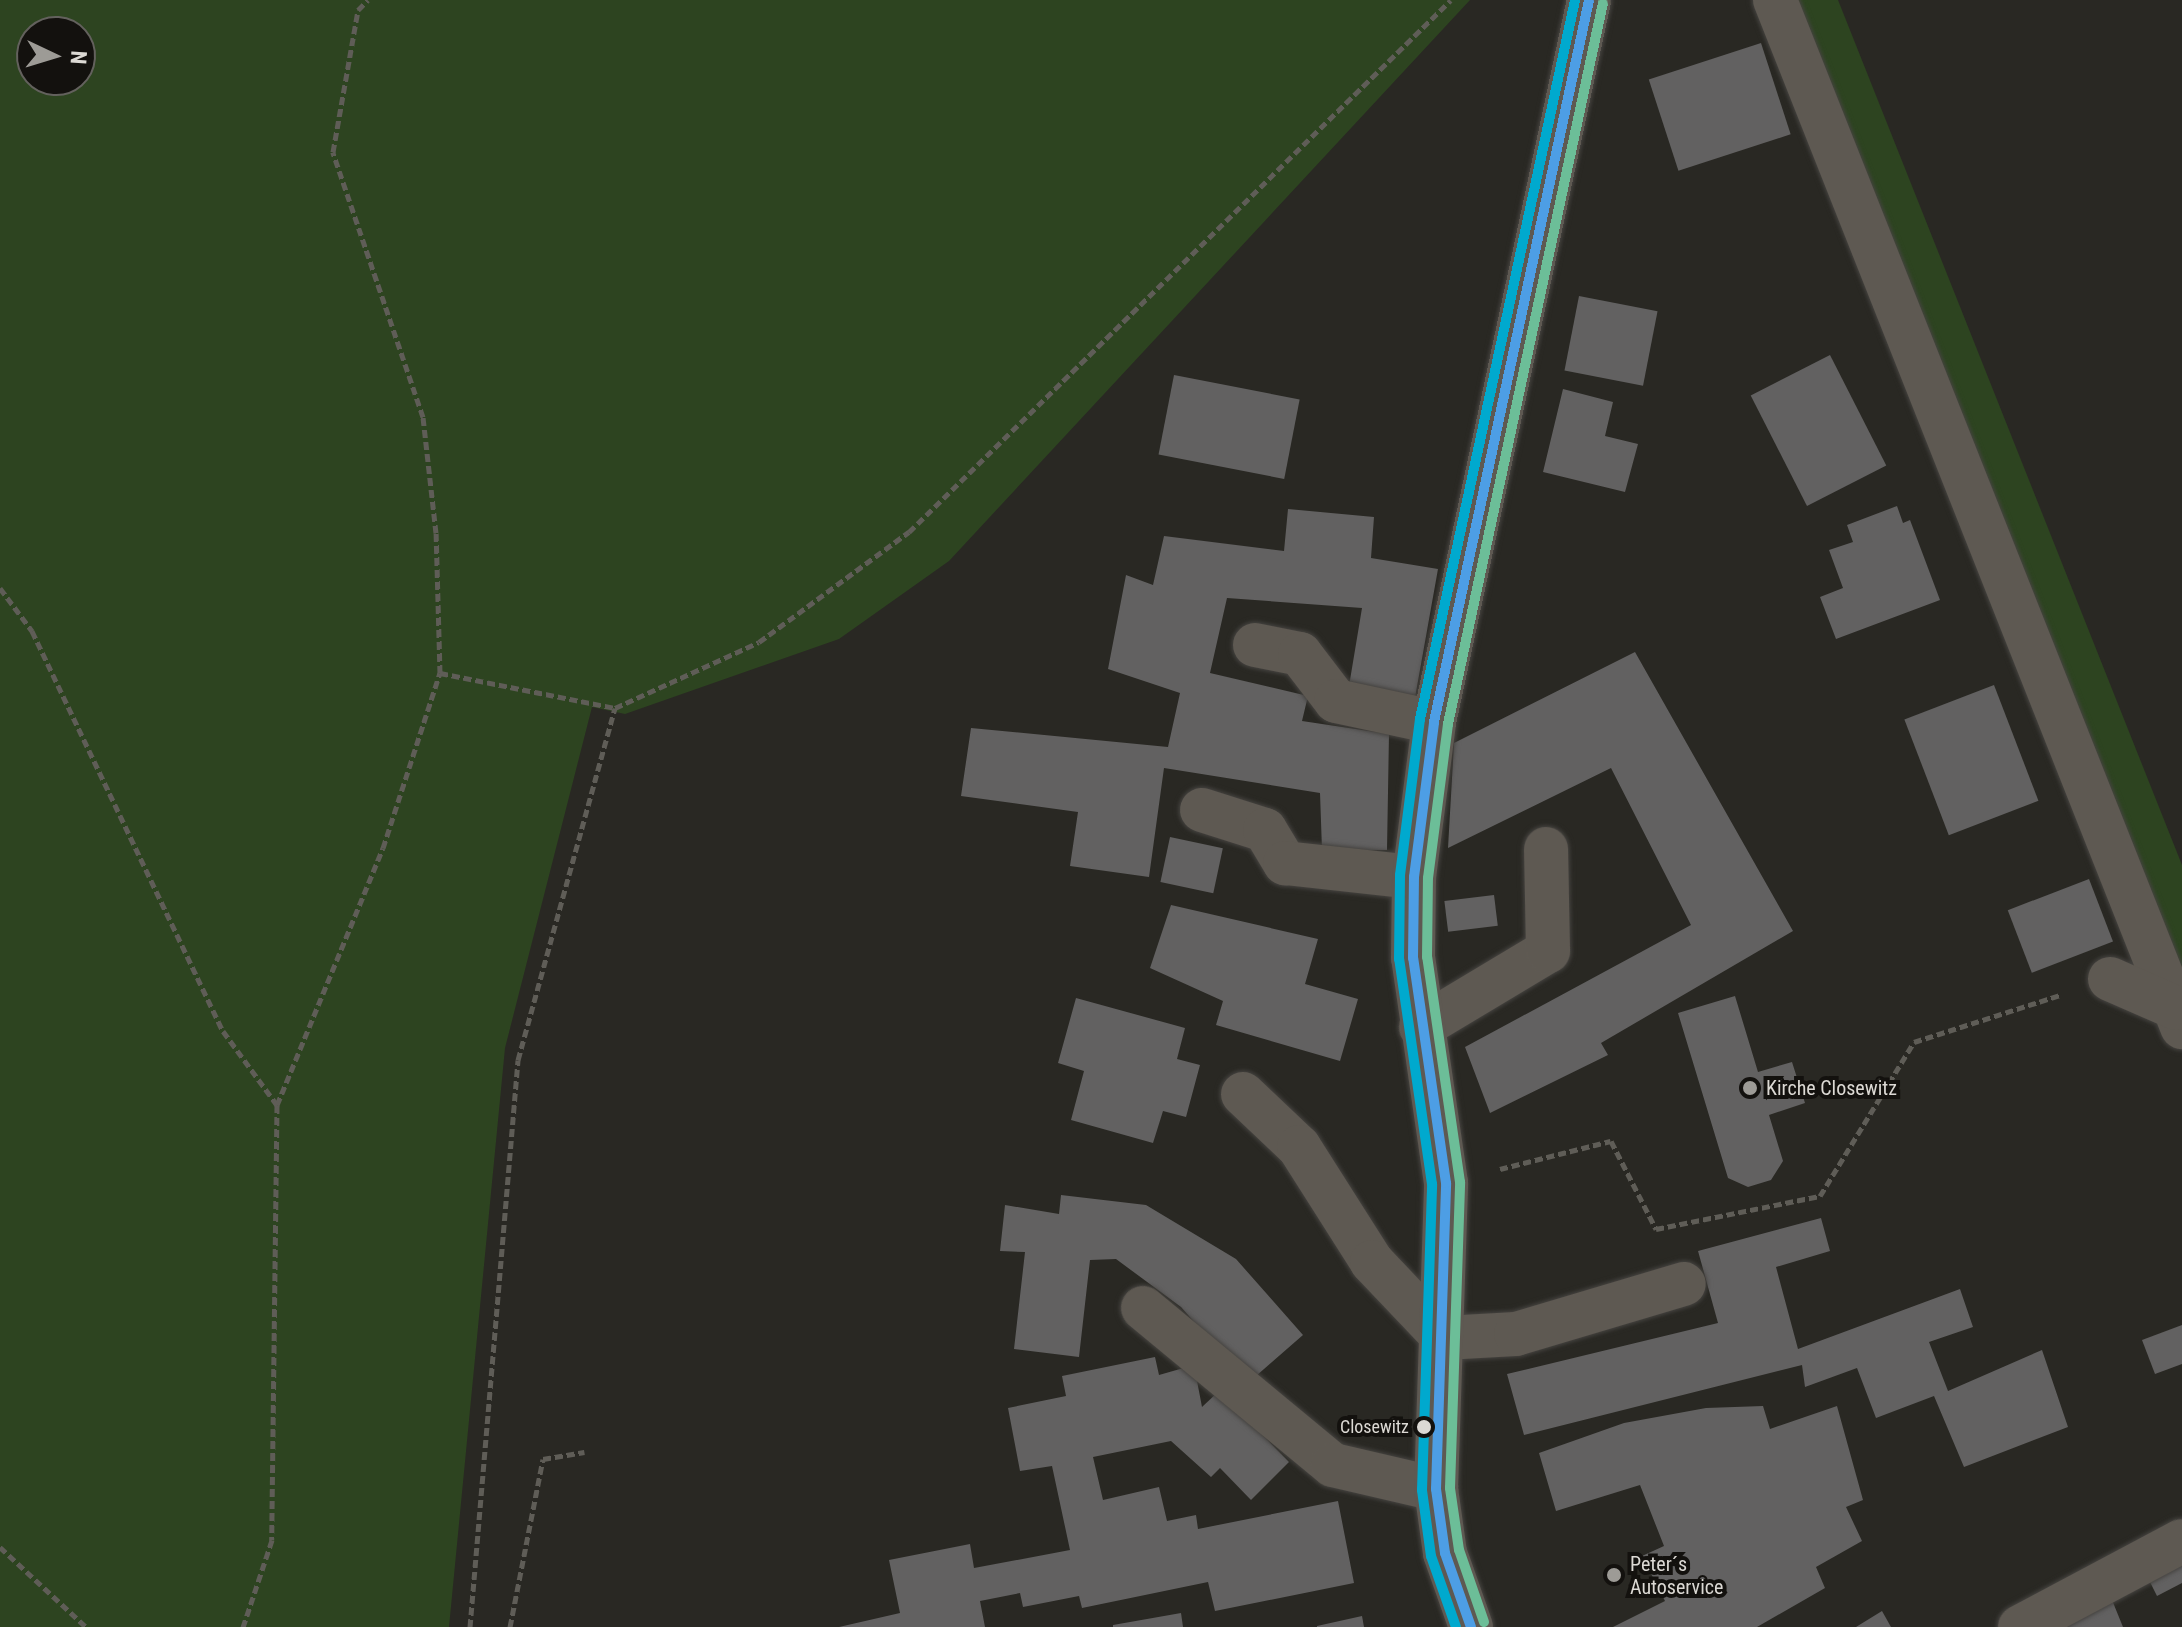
<!DOCTYPE html>
<html>
<head>
<meta charset="utf-8">
<style>
	body { margin:0 }
	#map { position:relative; width:2182px; height:1627px; overflow:hidden; background:#292823; font-family:"Roboto Condensed",sans-serif }
	div>[style] { position:absolute }
	.green>* { inset:0; background:#2d4420 }
	.building>* { inset:0; background:#626161; transform-origin:0 0 }
	.path>* { height:5px; margin-top:-2.5px; transform-origin:0; background:repeating-linear-gradient(90deg,#5f5d57 0 8px,transparent 0 12px) }
	.roads { filter:drop-shadow(0 0 2px #454340) drop-shadow(0 0 2px #454340) }
	.minor>* { height:44px; margin:-22px; padding:0 22px; transform-origin:22px; border-radius:22px; background:#5e5952 }
	.bus-1>* { height:10px; margin:-5px; padding:0 5px; transform-origin:5px; border-radius:5px; background:#4d9ee5 }
	.bus-2>* { height:10px; margin:-5px; padding:0 5px; transform-origin:5px; border-radius:5px; background:#6cbe98 }
	.bus-3>* { height:10px; margin:-5px; padding:0 5px; transform-origin:5px; border-radius:5px; background:#00a9ce }
	.dots>* { width:22px; height:22px; translate:-50% -50%; box-sizing:border-box; border:4px solid #13110e; border-radius:50% }
	span { translate:-50% -50%; white-space:nowrap; text-align:center; line-height:1.15; -webkit-text-stroke:8px #13110e; paint-order:stroke }
	.bus-label { font-size:18px; color:#dcd9d4 }
	.right { translate:-100% -50%; text-align:right }
	.poi-label { font-size:20px; color:#dcd9d4 }
	.left { translate:0 -50%; text-align:left }
	.north { position:absolute; left:16px; top:16px; width:80px; height:80px; box-sizing:border-box; background:#13110e; border:2px solid #63615d; border-radius:50%; rotate:94deg; font-size:22px; font-weight:700; line-height:32px; text-align:center; color:#dcd9d4 }
	.north::after { content:''; display:block; margin:auto; width:28px; height:36px; background:#9d9b96; clip-path:polygon(50% 0,100% 100%,50% 72%,0 100%) }
</style>
</head>
<body>
<div id="map">
	<div class="green">
		<div style="clip-path:polygon(evenodd,0 0,1470px 0,949px 561px,839px 639px,625px 714px,592px 707px,505px 1048px,449px 1627px,0 1627px,0 0,32px 32px,80px 32px,80px 80px,32px 80px,32px 32px)"></div>
		<div style="clip-path:polygon(1794px 0,1838px 0,2182px 865px,2182px 983px)"></div>
	</div>
	<div class="building">
		<div style="left:1761px;top:43px;width:96px;height:118px;rotate:72deg"></div>
		<div style="left:1579px;top:296px;width:80px;height:76px;rotate:11deg"></div>
		<div style="left:1830px;top:355px;width:124px;height:89px;rotate:63deg"></div>
		<div style="left:1174px;top:375px;width:128px;height:81px;rotate:11deg"></div>
		<div style="clip-path:polygon(1563px 389px,1613px 402px,1605px 436px,1638px 444px,1625px 492px,1543px 472px)"></div>
		<div style="clip-path:polygon(1897px 506px,1903px 523px,1910px 520px,1940px 600px,1836px 639px,1820px 597px,1843px 588px,1829px 550px,1853px 542px,1847px 525px)"></div>
		<div style="clip-path:polygon(1288px 509px,1374px 517px,1371px 558px,1438px 569px,1415px 698px,1349px 686px,1362px 608px,1227px 598px,1210px 673px,1308px 696px,1302px 721px,1389px 734px,1387px 850px,1322px 850px,1320px 793px,1164px 768px,1149px 877px,1070px 866px,1078px 812px,961px 796px,971px 728px,1168px 747px,1180px 693px,1108px 669px,1126px 575px,1153px 585px,1164px 536px,1284px 551px)"></div>
		<div style="clip-path:polygon(1635px 652px,1793px 931px,1601px 1043px,1608px 1055px,1490px 1113px,1465px 1047px,1691px 925px,1611px 768px,1448px 848px,1454px 743px)"></div>
		<div style="left:1994px;top:685px;width:124px;height:96px;rotate:69deg"></div>
		<div style="left:1170px;top:837px;width:54px;height:46px;rotate:12deg"></div>
		<div style="left:2089px;top:879px;width:67px;height:87px;rotate:69deg"></div>
		<div style="left:1494px;top:895px;width:31px;height:50px;rotate:83deg"></div>
		<div style="clip-path:polygon(1171px 905px,1318px 939px,1305px 984px,1358px 999px,1340px 1061px,1216px 1025px,1223px 1001px,1150px 968px)"></div>
		<div style="clip-path:polygon(1735px 996px,1758px 1072px,1792px 1062px,1805px 1103px,1769px 1115px,1783px 1161px,1771px 1180px,1748px 1187px,1728px 1178px,1678px 1013px)"></div>
		<div style="clip-path:polygon(1076px 998px,1185px 1028px,1177px 1059px,1200px 1065px,1186px 1117px,1163px 1111px,1153px 1143px,1071px 1120px,1084px 1071px,1058px 1063px)"></div>
		<div style="clip-path:polygon(1061px 1195px,1146px 1205px,1236px 1259px,1303px 1335px,1248px 1383px,1181px 1307px,1116px 1259px,1090px 1260px,1079px 1357px,1014px 1349px,1025px 1252px,1000px 1251px,1005px 1205px,1059px 1214px)"></div>
		<div style="clip-path:polygon(1821px 1218px,1830px 1251px,1776px 1267px,1798px 1349px,1960px 1289px,1973px 1327px,1929px 1342px,1948px 1391px,2042px 1350px,2068px 1427px,1964px 1467px,1934px 1396px,1876px 1418px,1857px 1368px,1805px 1387px,1802px 1365px,1524px 1435px,1507px 1374px,1718px 1323px,1698px 1251px)"></div>
		<div style="clip-path:polygon(2182px 1325px,2182px 1364px,2155px 1374px,2142px 1340px)"></div>
		<div style="clip-path:polygon(1155px 1357px,1159px 1375px,1194px 1365px,1202px 1407px,1219px 1391px,1289px 1462px,1251px 1500px,1220px 1468px,1211px 1477px,1171px 1441px,1093px 1457px,1103px 1500px,1159px 1487px,1167px 1521px,1196px 1515px,1198px 1529px,1338px 1501px,1354px 1583px,1215px 1611px,1208px 1582px,1082px 1608px,1079px 1596px,1023px 1607px,1020px 1593px,980px 1601px,985px 1627px,839px 1627px,900px 1613px,889px 1560px,970px 1544px,974px 1568px,1070px 1550px,1052px 1466px,1020px 1471px,1008px 1408px,1066px 1396px,1062px 1376px)"></div>
		<div style="clip-path:polygon(1763px 1406px,1770px 1429px,1837px 1406px,1863px 1500px,1846px 1507px,1862px 1541px,1816px 1567px,1825px 1588px,1757px 1627px,1613px 1627px,1665px 1601px,1642px 1556px,1664px 1546px,1640px 1485px,1556px 1511px,1539px 1453px,1624px 1423px,1706px 1408px)"></div>
		<div style="clip-path:polygon(2182px 1564px,2182px 1583px,2157px 1596px,2149px 1580px)"></div>
		<div style="clip-path:polygon(2112px 1600px,2123px 1627px,2060px 1627px)"></div>
		<div style="clip-path:polygon(1882px 1611px,1891px 1627px,1856px 1627px)"></div>
		<div style="clip-path:polygon(1181px 1613px,1183px 1627px,1113px 1627px,1113px 1625px)"></div>
		<div style="clip-path:polygon(1362px 1616px,1364px 1627px,1317px 1627px,1317px 1626px)"></div>
	</div>
	<div class="path">
		<div style="left:0;top:588px;width:54px;rotate:53.3deg"></div>
		<div style="left:32px;top:631px;width:443px;rotate:64.5deg"></div>
		<div style="left:223px;top:1031px;width:92px;rotate:53.9deg"></div>
		<div style="left:277px;top:1105px;width:435px;rotate:90.7deg"></div>
		<div style="left:272px;top:1540px;width:92px;rotate:108.4deg"></div>
		<div style="left:440px;top:673px;width:178px;rotate:11.3deg"></div>
		<div style="left:615px;top:708px;width:158px;rotate:-24.6deg"></div>
		<div style="left:759px;top:642px;width:186px;rotate:-36.3deg"></div>
		<div style="left:909px;top:532px;width:759px;rotate:-44.47deg"></div>
		<div style="left:277px;top:1105px;width:278px;rotate:-67.6deg"></div>
		<div style="left:383px;top:848px;width:184px;rotate:-72deg"></div>
		<div style="left:440px;top:673px;width:140px;rotate:-91.6deg"></div>
		<div style="left:436px;top:533px;width:117px;rotate:-96.4deg"></div>
		<div style="left:423px;top:417px;width:280px;rotate:-108.8deg"></div>
		<div style="left:333px;top:152px;width:144px;rotate:-80deg"></div>
		<div style="left:358px;top:10px;width:14px;rotate:-45deg"></div>
		<div style="left:1500px;top:1169px;width:114px;rotate:-14.2deg"></div>
		<div style="left:1611px;top:1141px;width:99px;rotate:62.9deg"></div>
		<div style="left:1656px;top:1229px;width:167px;rotate:-11.4deg"></div>
		<div style="left:1820px;top:1196px;width:180px;rotate:-58.6deg"></div>
		<div style="left:1914px;top:1042px;width:153px;rotate:-17.8deg"></div>
		<div style="left:0;top:1547px;width:117px;rotate:42.9deg"></div>
		<div style="left:470px;top:1627px;width:569px;rotate:-85.16deg"></div>
		<div style="left:518px;top:1060px;width:365px;rotate:-74.6deg"></div>
		<div style="left:510px;top:1627px;width:171px;rotate:-78.9deg"></div>
		<div style="left:543px;top:1459px;width:42px;rotate:-9.7deg"></div>
	</div>
	<div class="roads">
		<div class="minor">
			<div style="left:1775px;top:0;width:1105px;rotate:68.38deg"></div>
			<div style="left:1255px;top:645px;width:46px;rotate:11.3deg"></div>
			<div style="left:1300px;top:654px;width:59px;rotate:52.5deg"></div>
			<div style="left:1336px;top:701px;width:100px;rotate:12.1deg"></div>
			<div style="left:1202px;top:810px;width:66px;rotate:17.6deg"></div>
			<div style="left:1265px;top:830px;width:39px;rotate:59deg"></div>
			<div style="left:1285px;top:863px;width:130px;rotate:6.2deg"></div>
			<div style="left:2110px;top:979px;width:72px;rotate:23.7deg"></div>
			<div style="left:1421px;top:1027px;width:148px;rotate:-30.9deg"></div>
			<div style="left:1548px;top:951px;width:102px;rotate:-91.1deg"></div>
			<div style="left:1243px;top:1094px;width:77px;rotate:43.4deg"></div>
			<div style="left:1299px;top:1147px;width:136px;rotate:57.6deg"></div>
			<div style="left:1372px;top:1262px;width:105px;rotate:46.5deg"></div>
			<div style="left:1444px;top:1338px;width:72px;rotate:-3.2deg"></div>
			<div style="left:1516px;top:1334px;width:175px;rotate:-16.6deg"></div>
			<div style="left:1143px;top:1308px;width:246px;rotate:39.6deg"></div>
			<div style="left:1333px;top:1465px;width:106px;rotate:13.1deg"></div>
			<div style="left:1471px;top:1627px;width:78px;rotate:-109.4deg"></div>
			<div style="left:1445px;top:1553px;width:65px;rotate:-98deg"></div>
			<div style="left:1436px;top:1489px;width:306px;rotate:-88.1deg"></div>
			<div style="left:1446px;top:1183px;width:227px;rotate:-98.3deg"></div>
			<div style="left:1413px;top:958px;width:81px;rotate:-89.3deg"></div>
			<div style="left:1414px;top:877px;width:156px;rotate:-82.6deg"></div>
			<div style="left:1434px;top:722px;width:738px;rotate:-77.88deg"></div>
			<div style="left:2020px;top:1627px;width:183px;rotate:-28deg"></div>
		</div>
	</div>
	<div class="bus-1">
		<div style="left:1471px;top:1627px;width:78px;rotate:-109.4deg"></div>
		<div style="left:1445px;top:1553px;width:65px;rotate:-98deg"></div>
		<div style="left:1436px;top:1489px;width:306px;rotate:-88.1deg"></div>
		<div style="left:1446px;top:1183px;width:227px;rotate:-98.3deg"></div>
		<div style="left:1413px;top:958px;width:81px;rotate:-89.3deg"></div>
		<div style="left:1414px;top:877px;width:156px;rotate:-82.6deg"></div>
		<div style="left:1434px;top:722px;width:738px;rotate:-77.88deg"></div>
	</div>
	<div class="bus-2">
		<div style="left:1484px;top:1622px;width:76px;rotate:-109.1deg"></div>
		<div style="left:1459px;top:1550px;width:63px;rotate:-98.3deg"></div>
		<div style="left:1450px;top:1488px;width:306px;rotate:-88.1deg"></div>
		<div style="left:1460px;top:1182px;width:227px;rotate:-98.3deg"></div>
		<div style="left:1427px;top:957px;width:79px;rotate:-89.3deg"></div>
		<div style="left:1428px;top:878px;width:155px;rotate:-82.6deg"></div>
		<div style="left:1448px;top:724px;width:737px;rotate:-77.87deg"></div>
	</div>
	<div class="bus-3">
		<div style="left:1456px;top:1627px;width:75px;rotate:-109.4deg"></div>
		<div style="left:1431px;top:1556px;width:67px;rotate:-97.8deg"></div>
		<div style="left:1422px;top:1490px;width:306px;rotate:-88.1deg"></div>
		<div style="left:1432px;top:1184px;width:227px;rotate:-98.3deg"></div>
		<div style="left:1399px;top:959px;width:84px;rotate:-89.3deg"></div>
		<div style="left:1400px;top:875px;width:157px;rotate:-82.7deg"></div>
		<div style="left:1420px;top:719px;width:736px;rotate:-77.83deg"></div>
	</div>
	<div class="dots">
		<div style="left:1750px;top:1088px;background:#9d9b96"></div>
		<div style="left:1424px;top:1427px;background:#dcd9d4"></div>
		<div style="left:1614px;top:1575px;background:#9d9b96"></div>
	</div>
	<div class="bus-label">
		<span class="right" style="left:1409px;top:1427px">Closewitz</span>
	</div>
	<div class="poi-label">
		<span class="left" style="left:1766px;top:1088px">Kirche Closewitz</span>
		<span class="left" style="left:1630px;top:1576px">Peter´s<br>Autoservice</span>
	</div>
	<div class="north">N</div>
</div>
</body>
</html>
